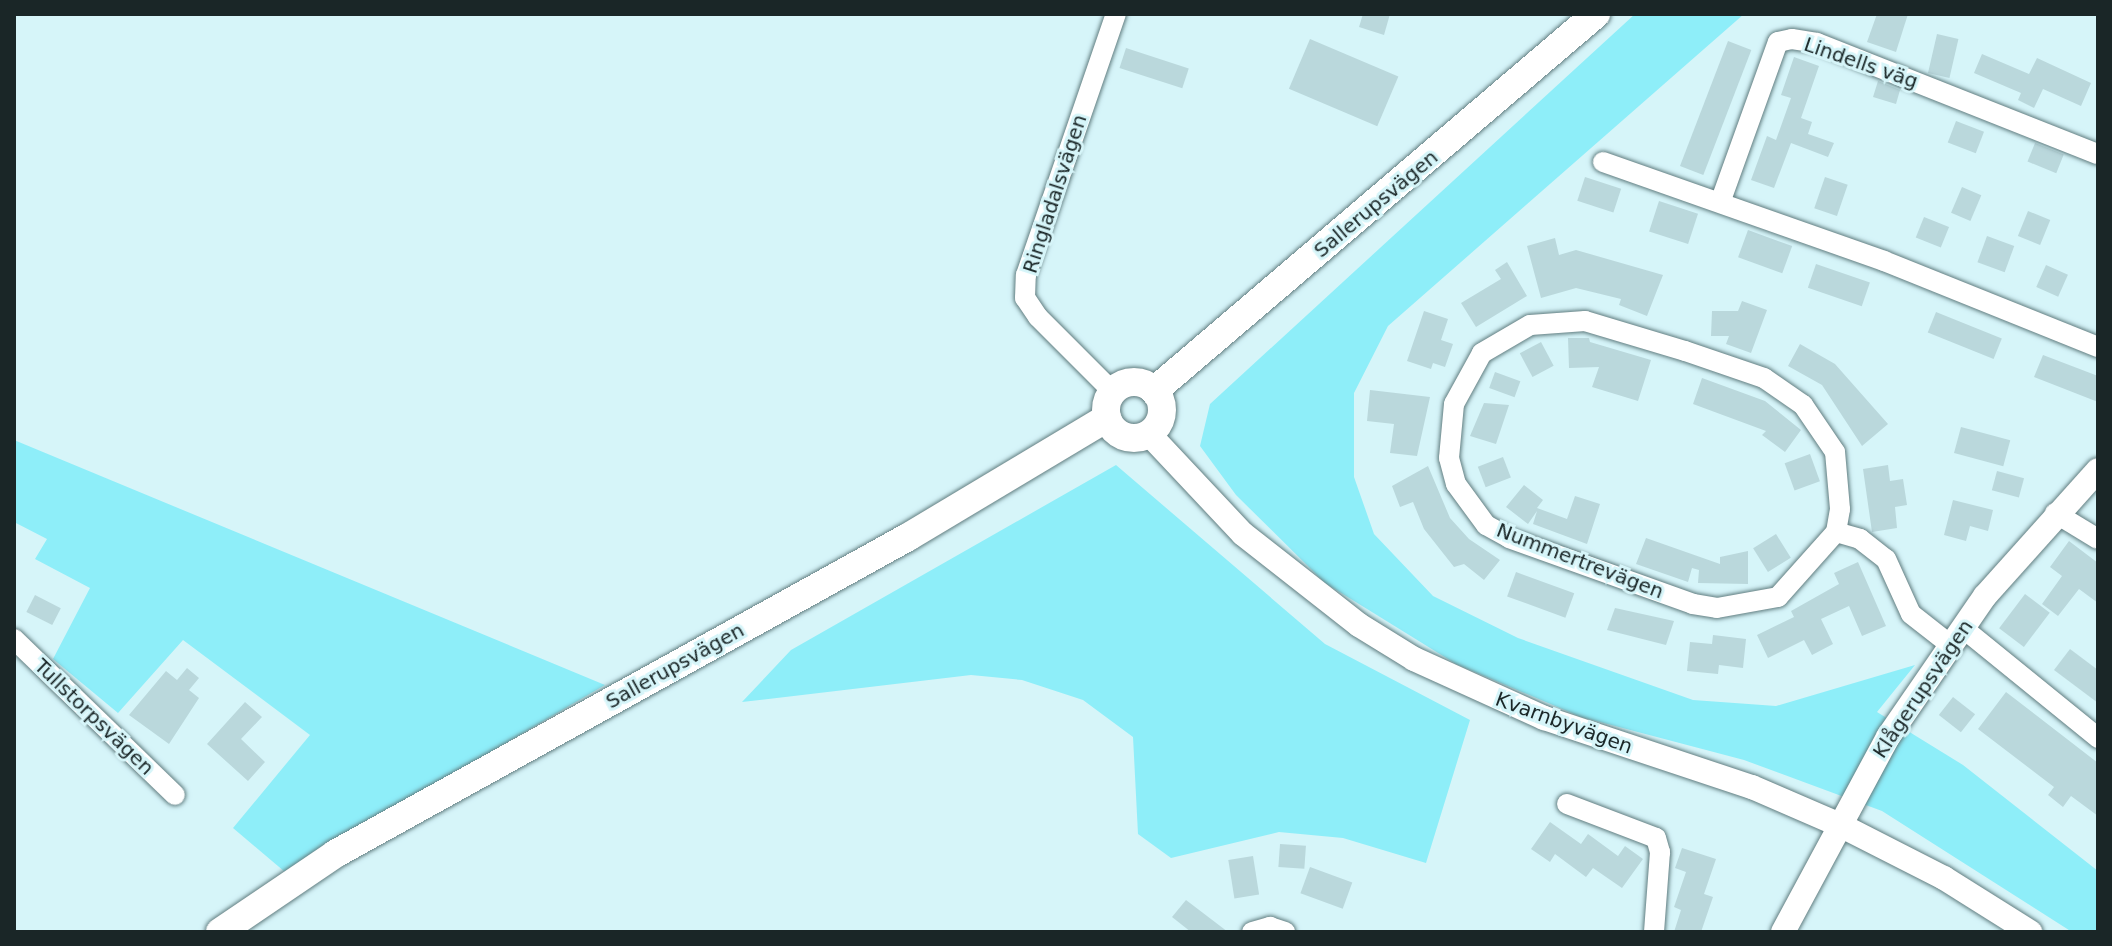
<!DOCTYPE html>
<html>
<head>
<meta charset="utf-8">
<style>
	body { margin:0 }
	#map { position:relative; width:2112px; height:946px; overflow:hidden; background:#d6f5f9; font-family:"DejaVu Sans",sans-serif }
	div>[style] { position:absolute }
	.green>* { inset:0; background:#8eeef9 }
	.building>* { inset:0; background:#bad8dc; transform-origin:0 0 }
	.roads { filter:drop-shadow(0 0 2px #617d80) drop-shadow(0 0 2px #617d80) }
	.minor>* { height:20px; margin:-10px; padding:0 10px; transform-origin:10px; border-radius:10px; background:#fff }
	.tertiary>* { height:24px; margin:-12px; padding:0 12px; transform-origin:12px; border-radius:12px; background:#fff }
	.secondary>* { height:28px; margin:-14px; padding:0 14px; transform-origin:14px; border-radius:14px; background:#fff }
	.secondary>.ring { margin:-14px; padding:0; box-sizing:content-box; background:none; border:28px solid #fff; border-radius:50% }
	span { translate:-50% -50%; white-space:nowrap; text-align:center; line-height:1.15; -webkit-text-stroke:6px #d6f5f9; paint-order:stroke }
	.street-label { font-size:20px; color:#1a2627 }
	.frame { position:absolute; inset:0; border:16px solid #1a2627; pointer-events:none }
</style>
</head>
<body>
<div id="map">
	<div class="green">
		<div style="clip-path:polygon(1635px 14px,1744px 14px,1388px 326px,1354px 393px,1354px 477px,1374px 534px,1433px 596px,1518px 638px,1693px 700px,1776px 706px,1915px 665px,1877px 712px,1963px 765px,2098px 871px,2098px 932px,2072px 932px,1882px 811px,1744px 760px,1581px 717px,1456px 664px,1325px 583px,1236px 495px,1200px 446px,1210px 404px)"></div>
		<div style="clip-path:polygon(14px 440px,605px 685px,285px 872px,233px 828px,310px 735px,183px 640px,118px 713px,53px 659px,90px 588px,35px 559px,47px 539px,14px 522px)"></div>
		<div style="clip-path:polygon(1116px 465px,1325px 644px,1470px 720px,1426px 863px,1343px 838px,1279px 832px,1171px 858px,1138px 834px,1133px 737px,1083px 700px,1022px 680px,971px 675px,742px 702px,791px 650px)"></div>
	</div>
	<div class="building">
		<div style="clip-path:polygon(1363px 14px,1390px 14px,1384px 35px,1359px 27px)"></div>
		<div style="clip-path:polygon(1877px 14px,1908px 14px,1896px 52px,1867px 42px)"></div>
		<div style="left:1937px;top:34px;width:22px;height:40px;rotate:13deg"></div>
		<div style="left:1310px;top:39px;width:96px;height:54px;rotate:23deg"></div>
		<div style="left:1728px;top:41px;width:25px;height:134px;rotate:21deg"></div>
		<div style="left:1126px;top:48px;width:66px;height:21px;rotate:18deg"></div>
		<div style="clip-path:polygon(1982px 54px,2029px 74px,2037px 58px,2091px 83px,2081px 106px,2043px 89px,2034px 108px,2018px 100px,2021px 93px,1974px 73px)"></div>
		<div style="clip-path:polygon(1794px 57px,1819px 66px,1801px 118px,1812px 122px,1808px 134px,1834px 143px,1828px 157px,1791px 143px,1774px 188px,1751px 180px,1767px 136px,1776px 140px,1791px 98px,1781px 95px)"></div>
		<div style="clip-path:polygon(1878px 81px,1900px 90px,1896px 104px,1873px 97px)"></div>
		<div style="left:1956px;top:121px;width:30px;height:23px;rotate:21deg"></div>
		<div style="left:2035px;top:143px;width:31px;height:20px;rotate:22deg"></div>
		<div style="left:1585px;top:177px;width:38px;height:25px;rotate:18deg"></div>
		<div style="left:1825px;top:177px;width:24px;height:33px;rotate:19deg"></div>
		<div style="left:1962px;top:187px;width:21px;height:28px;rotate:23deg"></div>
		<div style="left:1659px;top:201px;width:41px;height:32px;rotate:18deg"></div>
		<div style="left:2028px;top:211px;width:24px;height:27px;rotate:22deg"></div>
		<div style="left:1924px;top:217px;width:27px;height:22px;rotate:22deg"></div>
		<div style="left:1748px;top:230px;width:47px;height:29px;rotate:20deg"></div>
		<div style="left:1987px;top:236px;width:29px;height:28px;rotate:20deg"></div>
		<div style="clip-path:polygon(1555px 238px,1559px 255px,1576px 250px,1663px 275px,1647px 316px,1619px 305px,1621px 299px,1576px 288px,1541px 298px,1527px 246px)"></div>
		<div style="clip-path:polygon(1507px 262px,1527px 296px,1476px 327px,1461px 303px,1501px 279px,1495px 270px)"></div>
		<div style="left:1816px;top:264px;width:57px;height:25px;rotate:19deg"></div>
		<div style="left:2046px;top:265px;width:24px;height:24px;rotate:24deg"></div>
		<div style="clip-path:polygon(1742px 301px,1767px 310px,1751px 353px,1726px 344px,1729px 336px,1711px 336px,1712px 311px,1738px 311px)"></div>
		<div style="clip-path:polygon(1424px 311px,1448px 319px,1441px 340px,1453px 344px,1445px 367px,1433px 363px,1431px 369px,1407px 361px)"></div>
		<div style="left:1936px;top:312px;width:71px;height:22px;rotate:22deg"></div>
		<div style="clip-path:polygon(1568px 338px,1589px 338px,1590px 342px,1651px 360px,1638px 401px,1592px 387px,1599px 367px,1569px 368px)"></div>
		<div style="left:1541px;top:342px;width:27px;height:24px;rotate:62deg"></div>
		<div style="clip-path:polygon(1800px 344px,1835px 364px,1888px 424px,1862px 446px,1822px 385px,1788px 366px)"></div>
		<div style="clip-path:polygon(2043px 355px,2098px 376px,2098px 402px,2034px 377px)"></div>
		<div style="left:1495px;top:372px;width:27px;height:17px;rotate:20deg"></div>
		<div style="clip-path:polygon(1702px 378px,1765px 401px,1801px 430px,1785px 452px,1762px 435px,1766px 431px,1693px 404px)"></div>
		<div style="clip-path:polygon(1370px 390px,1430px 397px,1417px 456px,1390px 453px,1394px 424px,1367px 421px)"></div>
		<div style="clip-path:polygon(1484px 403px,1509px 405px,1496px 444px,1470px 436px)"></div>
		<div style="left:1961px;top:427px;width:51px;height:27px;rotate:15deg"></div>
		<div style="left:1810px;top:454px;width:29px;height:27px;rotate:70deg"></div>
		<div style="left:1503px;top:457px;width:22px;height:27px;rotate:69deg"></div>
		<div style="clip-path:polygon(1888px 465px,1890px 481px,1903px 479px,1907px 505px,1895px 507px,1897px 528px,1872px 532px,1863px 469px)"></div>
		<div style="clip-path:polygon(1428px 466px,1450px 518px,1469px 539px,1500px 560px,1484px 580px,1464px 564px,1454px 567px,1424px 529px,1413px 502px,1400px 507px,1392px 486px)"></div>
		<div style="left:1997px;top:471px;width:28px;height:20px;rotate:15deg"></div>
		<div style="clip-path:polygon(1524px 485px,1543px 500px,1537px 508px,1567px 519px,1575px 496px,1600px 504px,1587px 544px,1533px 524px,1537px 511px,1528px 524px,1506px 507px)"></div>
		<div style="clip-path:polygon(1953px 500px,1993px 510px,1988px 531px,1970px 526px,1966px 541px,1944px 535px)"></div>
		<div style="left:1776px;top:534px;width:28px;height:27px;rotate:58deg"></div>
		<div style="clip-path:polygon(1646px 538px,1720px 564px,1720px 557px,1748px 551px,1748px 584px,1698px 583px,1699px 570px,1692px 568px,1688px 582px,1636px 564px)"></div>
		<div style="clip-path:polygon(2069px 541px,2098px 563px,2098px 603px,2079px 589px,2058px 616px,2042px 604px,2062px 576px,2050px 567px)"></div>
		<div style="clip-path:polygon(1858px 562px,1886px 626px,1862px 636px,1849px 606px,1821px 619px,1833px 644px,1812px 655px,1804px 640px,1768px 658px,1757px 635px,1794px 617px,1791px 611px,1839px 584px,1834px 573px)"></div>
		<div style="left:1516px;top:572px;width:62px;height:26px;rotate:20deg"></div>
		<div style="left:2025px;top:594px;width:31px;height:43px;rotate:37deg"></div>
		<div style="left:35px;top:595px;width:29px;height:19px;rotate:27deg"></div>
		<div style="clip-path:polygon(1615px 608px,1674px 621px,1666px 645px,1607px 630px)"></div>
		<div style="clip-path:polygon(1713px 635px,1746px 639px,1743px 668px,1719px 665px,1718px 674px,1687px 671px,1690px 642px,1712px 644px)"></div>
		<div style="clip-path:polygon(2070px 649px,2098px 670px,2098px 703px,2054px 670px)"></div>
		<div style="clip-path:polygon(187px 668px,199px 678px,189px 690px,199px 698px,169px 744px,129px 715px,166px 671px,177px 680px)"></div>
		<div style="clip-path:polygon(2006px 692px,2098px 763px,2098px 816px,2071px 796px,2063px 807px,2048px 795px,2054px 787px,1978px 729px)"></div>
		<div style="left:1953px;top:697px;width:28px;height:23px;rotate:38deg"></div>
		<div style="clip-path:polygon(245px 702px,262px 717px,241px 739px,265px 762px,248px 781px,207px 744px)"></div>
		<div style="clip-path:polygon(1550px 822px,1581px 844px,1588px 834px,1618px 856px,1625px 846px,1643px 859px,1622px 888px,1593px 868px,1586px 877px,1555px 854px,1550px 862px,1531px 849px)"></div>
		<div style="left:1280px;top:844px;width:26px;height:23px;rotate:4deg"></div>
		<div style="clip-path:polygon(1682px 848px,1716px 859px,1704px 894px,1713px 897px,1701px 932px,1674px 932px,1681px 910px,1674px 907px,1686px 872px,1675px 868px)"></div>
		<div style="left:1253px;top:856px;width:39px;height:25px;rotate:81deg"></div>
		<div style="left:1310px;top:867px;width:45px;height:28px;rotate:20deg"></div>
		<div style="clip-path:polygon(1186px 900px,1228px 932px,1191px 932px,1172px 917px)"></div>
	</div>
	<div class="roads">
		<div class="minor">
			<div style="left:1603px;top:162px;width:298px;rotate:19.4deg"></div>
			<div style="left:1884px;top:261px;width:231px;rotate:21.9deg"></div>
			<div style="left:1721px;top:200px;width:168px;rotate:-70.2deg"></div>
			<div style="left:1778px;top:42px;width:14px;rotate:-12deg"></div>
			<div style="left:1792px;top:39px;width:25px;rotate:9deg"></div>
			<div style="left:1817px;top:43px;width:302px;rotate:21.6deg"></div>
			<div style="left:1113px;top:392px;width:106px;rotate:-135deg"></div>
			<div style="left:1038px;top:317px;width:23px;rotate:-124deg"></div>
			<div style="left:1025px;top:298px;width:23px;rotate:-88deg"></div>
			<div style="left:1026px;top:275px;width:276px;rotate:-71deg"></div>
			<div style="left:2055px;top:513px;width:50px;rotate:31.2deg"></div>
			<div style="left:1836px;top:532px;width:23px;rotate:-80deg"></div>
			<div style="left:1840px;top:509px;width:57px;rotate:-95deg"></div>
			<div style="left:1835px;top:452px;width:57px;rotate:-124.2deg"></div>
			<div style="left:1803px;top:405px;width:47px;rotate:-145.3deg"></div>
			<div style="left:1764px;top:378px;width:83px;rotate:-161.1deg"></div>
			<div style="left:1685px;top:351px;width:104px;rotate:-163.3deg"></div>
			<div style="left:1585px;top:321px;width:55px;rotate:175.8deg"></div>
			<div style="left:1530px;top:325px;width:56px;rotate:149.7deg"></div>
			<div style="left:1482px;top:353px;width:58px;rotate:118.8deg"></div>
			<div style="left:1454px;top:404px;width:54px;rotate:95.3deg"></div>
			<div style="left:1449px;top:458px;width:27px;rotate:75deg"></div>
			<div style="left:1456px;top:484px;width:51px;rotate:53.8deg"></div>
			<div style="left:1486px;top:525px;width:26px;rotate:29deg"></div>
			<div style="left:1509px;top:538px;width:195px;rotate:19.7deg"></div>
			<div style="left:1693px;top:604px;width:24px;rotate:9deg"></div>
			<div style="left:1717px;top:608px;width:62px;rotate:-10.2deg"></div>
			<div style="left:1778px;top:597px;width:87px;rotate:-48.3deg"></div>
			<div style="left:1836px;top:532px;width:25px;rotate:16deg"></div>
			<div style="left:1860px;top:539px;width:33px;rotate:38deg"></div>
			<div style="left:1886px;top:559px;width:60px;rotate:65.6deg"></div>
			<div style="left:1911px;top:614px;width:52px;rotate:38deg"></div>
			<div style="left:1964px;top:629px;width:173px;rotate:39.1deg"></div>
			<div style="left:14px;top:639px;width:224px;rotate:44.1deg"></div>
			<div style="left:1567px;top:804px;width:95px;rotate:20.9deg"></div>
			<div style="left:1656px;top:838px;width:15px;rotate:74deg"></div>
			<div style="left:1660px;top:852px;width:80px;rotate:94.3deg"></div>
			<div style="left:1252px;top:932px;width:19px;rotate:-16deg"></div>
			<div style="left:1270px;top:927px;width:16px;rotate:18deg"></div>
		</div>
		<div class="tertiary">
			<div style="left:1149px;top:434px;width:137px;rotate:46.8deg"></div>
			<div style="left:1243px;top:534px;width:147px;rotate:38.1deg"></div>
			<div style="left:1359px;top:625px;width:65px;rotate:31.7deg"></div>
			<div style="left:1414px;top:659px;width:143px;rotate:24.4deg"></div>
			<div style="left:1544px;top:718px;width:219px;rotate:18.4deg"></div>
			<div style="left:1752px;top:787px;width:96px;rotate:23.4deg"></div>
			<div style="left:1840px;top:825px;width:117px;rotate:27deg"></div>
			<div style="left:1944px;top:878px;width:102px;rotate:32.1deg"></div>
			<div style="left:1783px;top:932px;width:221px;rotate:-61.7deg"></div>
			<div style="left:1888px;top:737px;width:171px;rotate:-55.5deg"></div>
			<div style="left:1985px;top:596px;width:169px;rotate:-48.1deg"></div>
		</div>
		<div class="secondary">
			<div class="ring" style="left:1106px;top:382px;width:28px;height:28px"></div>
			<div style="left:1154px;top:391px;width:581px;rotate:-40.46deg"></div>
			<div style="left:220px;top:932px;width:139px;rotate:-34.1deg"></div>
			<div style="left:335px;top:854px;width:655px;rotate:-28.95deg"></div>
			<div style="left:908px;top:537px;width:232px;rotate:-30.9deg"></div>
		</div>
	</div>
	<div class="street-label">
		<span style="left:1861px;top:63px;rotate:19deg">Lindells väg</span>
		<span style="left:1055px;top:194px;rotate:-72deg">Ringladalsvägen</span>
		<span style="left:1376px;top:204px;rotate:-40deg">Sallerupsvägen</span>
		<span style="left:1580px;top:561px;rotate:21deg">Nummertrevägen</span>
		<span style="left:675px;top:666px;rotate:-29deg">Sallerupsvägen</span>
		<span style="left:1923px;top:689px;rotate:-56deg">Klågerupsvägen</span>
		<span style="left:94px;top:717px;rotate:44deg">Tullstorpsvägen</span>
		<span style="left:1564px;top:723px;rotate:20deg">Kvarnbyvägen</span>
	</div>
	<div class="frame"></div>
</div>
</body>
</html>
